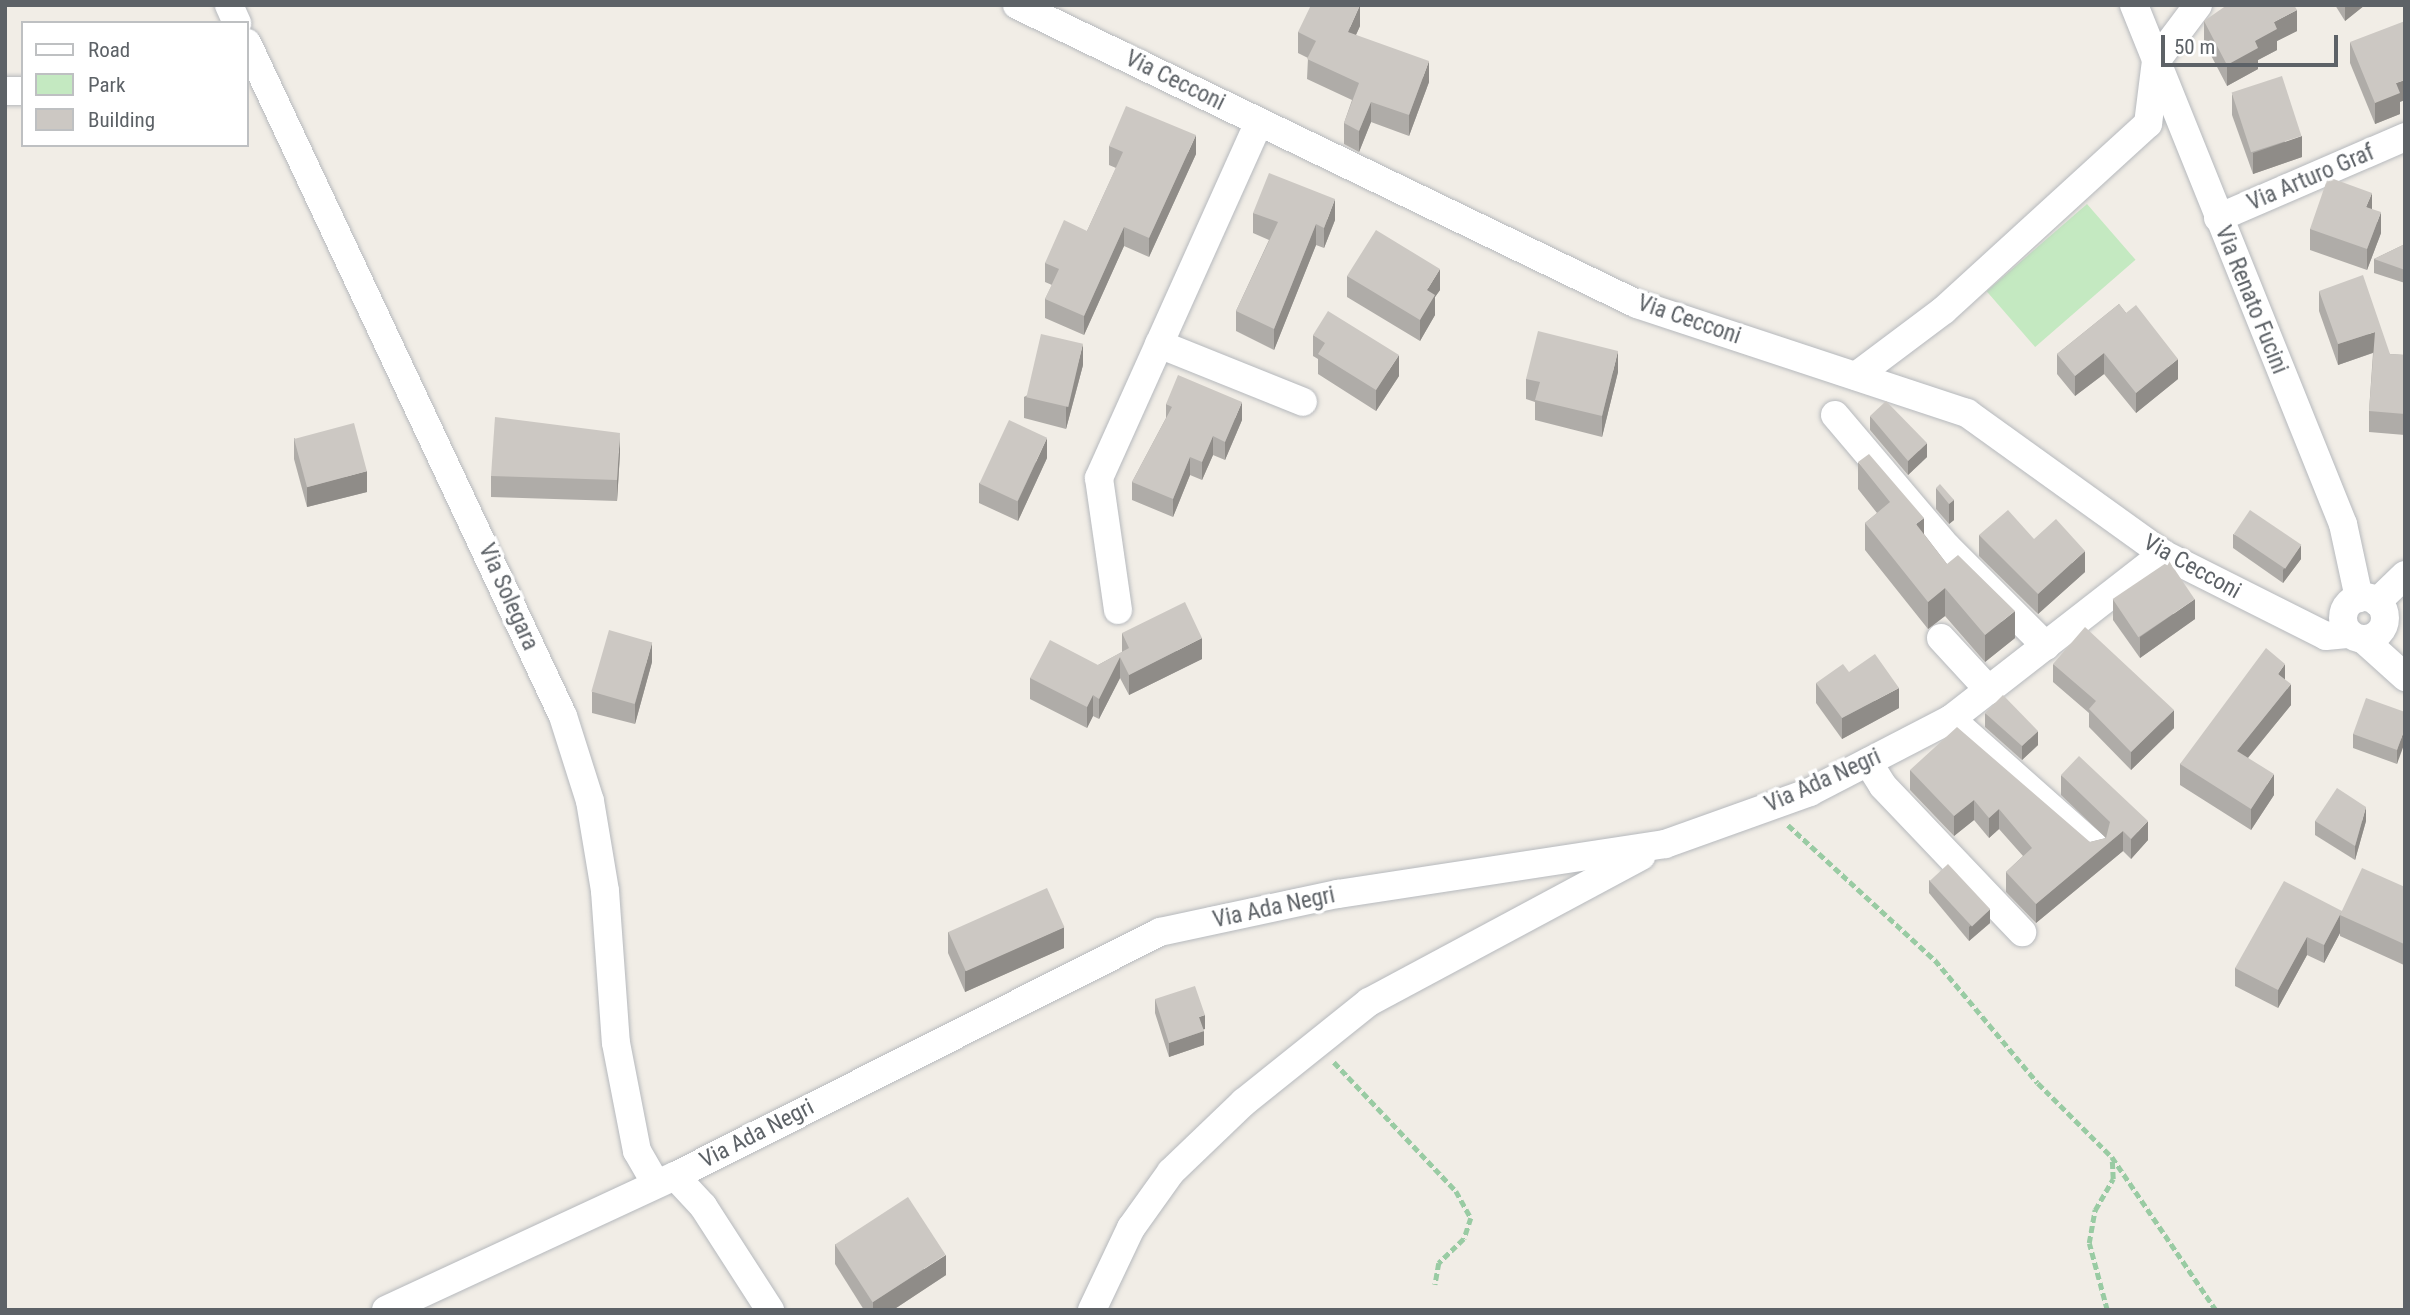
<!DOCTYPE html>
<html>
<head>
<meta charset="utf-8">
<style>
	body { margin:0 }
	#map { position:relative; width:2410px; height:1315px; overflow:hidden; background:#f1ede6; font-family:"Roboto Condensed",sans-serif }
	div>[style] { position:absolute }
	.green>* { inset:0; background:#c4e9c1; transform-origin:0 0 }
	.path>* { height:4.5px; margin-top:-2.25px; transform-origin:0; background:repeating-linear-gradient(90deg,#99cba3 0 7px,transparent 0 10.5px) }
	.roads { filter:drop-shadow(0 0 2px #b6b9bd) drop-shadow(0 0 2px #b6b9bd) }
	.minor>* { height:28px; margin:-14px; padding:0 14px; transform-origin:14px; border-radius:14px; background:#fff }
	.minor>.ring { margin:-14px; padding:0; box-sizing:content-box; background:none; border:28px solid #fff; border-radius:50% }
	.wall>* { inset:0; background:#afaca8 }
	.shaded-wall>* { inset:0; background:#8f8c88 }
	.building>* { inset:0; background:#ccc8c3; transform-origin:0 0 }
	span { translate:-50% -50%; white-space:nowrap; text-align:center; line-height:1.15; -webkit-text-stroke:7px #fff; paint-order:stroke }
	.street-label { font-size:23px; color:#5d6267 }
	.frame { position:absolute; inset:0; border:7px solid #5d6267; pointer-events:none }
	.legend { position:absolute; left:21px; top:21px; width:228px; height:126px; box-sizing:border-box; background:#fff; border:2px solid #bec0c2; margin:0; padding:9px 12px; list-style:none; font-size:21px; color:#5d6267 }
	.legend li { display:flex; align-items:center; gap:14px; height:35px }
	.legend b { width:35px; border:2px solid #bec0c2 }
	.scale { position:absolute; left:2161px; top:35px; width:177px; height:32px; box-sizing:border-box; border:4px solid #5d6267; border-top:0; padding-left:9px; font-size:21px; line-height:24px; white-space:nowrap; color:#5d6267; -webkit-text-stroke:5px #fff; paint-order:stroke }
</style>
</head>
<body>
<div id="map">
	<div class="green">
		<div style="left:2087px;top:204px;width:74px;height:133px;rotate:49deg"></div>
	</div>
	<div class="path">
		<div style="left:1788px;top:825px;width:200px;rotate:42.6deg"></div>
		<div style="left:1935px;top:960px;width:160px;rotate:50.1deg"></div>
		<div style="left:2038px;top:1083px;width:105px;rotate:45deg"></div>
		<div style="left:2112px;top:1157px;width:185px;rotate:55.8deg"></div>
		<div style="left:1334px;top:1062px;width:178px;rotate:46.6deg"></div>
		<div style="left:1456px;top:1191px;width:31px;rotate:61deg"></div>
		<div style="left:1471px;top:1218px;width:22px;rotate:108deg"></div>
		<div style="left:1464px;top:1239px;width:35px;rotate:136deg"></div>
		<div style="left:1439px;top:1263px;width:22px;rotate:100deg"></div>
		<div style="left:2107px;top:1310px;width:69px;rotate:-105deg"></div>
		<div style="left:2089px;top:1243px;width:34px;rotate:-80deg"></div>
		<div style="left:2095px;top:1210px;width:36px;rotate:-60deg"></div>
		<div style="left:2113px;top:1179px;width:22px;rotate:-93deg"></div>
	</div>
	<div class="roads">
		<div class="minor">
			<div style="left:229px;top:5px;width:20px;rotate:66deg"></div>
			<div style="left:1017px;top:5px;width:688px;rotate:25.75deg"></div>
			<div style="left:1637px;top:304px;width:348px;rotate:18.3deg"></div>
			<div style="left:1967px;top:413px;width:241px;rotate:35.7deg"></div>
			<div style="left:2163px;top:554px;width:182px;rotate:26.7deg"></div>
			<div style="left:2326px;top:636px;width:24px;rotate:-5deg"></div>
			<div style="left:2134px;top:5px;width:560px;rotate:68.07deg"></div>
			<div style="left:2343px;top:524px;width:76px;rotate:77.8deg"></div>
			<div style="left:247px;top:43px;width:743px;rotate:64.85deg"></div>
			<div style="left:563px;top:716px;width:89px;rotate:72.4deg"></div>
			<div style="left:590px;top:801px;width:91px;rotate:80.5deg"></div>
			<div style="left:605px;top:891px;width:152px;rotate:85.9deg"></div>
			<div style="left:616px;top:1043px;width:110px;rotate:79deg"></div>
			<div style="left:637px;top:1151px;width:38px;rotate:60deg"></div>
			<div style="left:5px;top:91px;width:18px"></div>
			<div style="left:2218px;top:218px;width:204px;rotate:-23.4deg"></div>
			<div style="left:1159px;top:344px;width:155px;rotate:21.9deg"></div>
			<div style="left:1856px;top:376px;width:110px;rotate:-36.9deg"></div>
			<div style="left:1944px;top:310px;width:276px;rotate:-42.4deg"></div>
			<div style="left:2148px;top:124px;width:64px;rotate:-82.8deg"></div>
			<div style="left:2156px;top:61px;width:70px;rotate:-53.1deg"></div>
			<div style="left:1835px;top:415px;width:173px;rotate:49.7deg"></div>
			<div style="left:1947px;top:547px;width:140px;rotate:45deg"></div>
			<div class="ring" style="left:2343px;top:597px;width:14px;height:14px"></div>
			<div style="left:2377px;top:602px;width:39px;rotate:-44deg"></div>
			<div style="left:1118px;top:610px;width:133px;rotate:-98.2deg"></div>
			<div style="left:1099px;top:478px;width:390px;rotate:-65.8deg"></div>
			<div style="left:1941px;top:638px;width:71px;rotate:47.3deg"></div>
			<div style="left:2363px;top:639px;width:57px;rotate:42.1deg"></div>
			<div style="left:1951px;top:719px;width:191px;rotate:41.6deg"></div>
			<div style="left:1868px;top:762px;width:28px;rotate:58deg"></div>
			<div style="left:1883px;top:786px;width:202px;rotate:46.4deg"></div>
			<div style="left:675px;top:1176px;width:41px;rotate:47deg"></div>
			<div style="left:703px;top:1206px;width:124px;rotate:57.2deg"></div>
			<div style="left:386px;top:1310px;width:319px;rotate:-24.9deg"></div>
			<div style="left:675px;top:1176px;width:543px;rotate:-26.71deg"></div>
			<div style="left:1160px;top:932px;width:182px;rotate:-12.1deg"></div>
			<div style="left:1338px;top:894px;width:331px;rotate:-8.7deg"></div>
			<div style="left:1665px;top:844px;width:154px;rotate:-19.7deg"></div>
			<div style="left:1810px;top:792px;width:159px;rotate:-27.4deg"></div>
			<div style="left:1951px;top:719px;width:269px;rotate:-37.9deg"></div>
			<div style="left:1092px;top:1310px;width:91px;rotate:-64.6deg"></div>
			<div style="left:1131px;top:1228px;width:69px;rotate:-54.5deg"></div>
			<div style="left:1171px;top:1172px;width:101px;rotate:-43.8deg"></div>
			<div style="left:1244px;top:1102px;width:160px;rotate:-38.7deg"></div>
			<div style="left:1369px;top:1002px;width:309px;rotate:-28.2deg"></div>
		</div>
	</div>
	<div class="wall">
		<div style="clip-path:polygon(2335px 5px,2365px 5px,2345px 21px)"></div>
		<div style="clip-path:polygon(2204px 21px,2297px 31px,2277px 41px,2277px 50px,2258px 60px,2258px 69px,2227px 86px,2204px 42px)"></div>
		<div style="clip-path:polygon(1360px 26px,1356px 35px,1429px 82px,1409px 136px,1371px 122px,1359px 152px,1344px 144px,1344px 123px,1352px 100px,1307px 79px,1308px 58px,1298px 53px,1298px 32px)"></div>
		<div style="clip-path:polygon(2350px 42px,2400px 102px,2400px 114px,2375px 124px,2350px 63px)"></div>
		<div style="clip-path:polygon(2232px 94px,2302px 157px,2253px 174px,2232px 115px)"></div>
		<div style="clip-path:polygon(1109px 146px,1196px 154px,1149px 257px,1124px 246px,1084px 335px,1045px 318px,1045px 299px,1052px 285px,1045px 282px,1045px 263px,1087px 231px,1116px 168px,1109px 165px)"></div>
		<div style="clip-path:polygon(2372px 209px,2381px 233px,2367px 270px,2310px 250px,2310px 229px)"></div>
		<div style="clip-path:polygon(1253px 213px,1335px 220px,1324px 248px,1316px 245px,1274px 350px,1236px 331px,1236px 311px,1269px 240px,1253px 233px)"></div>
		<div style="clip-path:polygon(2405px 244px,2405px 283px,2374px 273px,2374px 259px)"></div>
		<div style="clip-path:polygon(1347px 276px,1440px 290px,1435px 297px,1435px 315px,1420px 341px,1347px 297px)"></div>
		<div style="clip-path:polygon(2319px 291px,2390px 354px,2405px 355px,2405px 435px,2369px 432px,2369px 411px,2373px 353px,2338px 365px,2319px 311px)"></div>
		<div style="clip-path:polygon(2119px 304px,2178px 379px,2136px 413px,2104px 374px,2075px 396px,2057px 374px,2057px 354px)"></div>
		<div style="clip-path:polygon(1313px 335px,1399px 376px,1376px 411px,1318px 374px,1318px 359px,1313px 356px)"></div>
		<div style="clip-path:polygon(1083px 365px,1066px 429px,1024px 418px,1024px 397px)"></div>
		<div style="clip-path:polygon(1618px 372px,1602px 437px,1535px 420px,1535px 402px,1526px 399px,1526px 379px)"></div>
		<div style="clip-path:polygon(1166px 404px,1242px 420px,1225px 460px,1213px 455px,1202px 480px,1190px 475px,1173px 517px,1132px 500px,1132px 482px,1166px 418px)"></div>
		<div style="clip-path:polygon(1870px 416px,1927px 457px,1908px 475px,1870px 430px)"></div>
		<div style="clip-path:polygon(294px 438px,367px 492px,307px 507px,294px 459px)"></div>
		<div style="clip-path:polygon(620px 453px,617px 501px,491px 497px,491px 476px)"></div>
		<div style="clip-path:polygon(1047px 458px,1018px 521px,979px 503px,979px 483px)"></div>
		<div style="clip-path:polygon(1858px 462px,1924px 534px,1947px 564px,2015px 638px,1985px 662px,1945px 616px,1928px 629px,1865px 550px,1865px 523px,1877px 513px,1858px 489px)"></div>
		<div style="clip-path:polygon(1936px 488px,1954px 500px,1954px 520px,1949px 524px,1936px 509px)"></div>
		<div style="clip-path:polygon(2233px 534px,2301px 559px,2283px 583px,2233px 548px)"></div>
		<div style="clip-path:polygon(1979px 535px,2034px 539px,2085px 572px,2038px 614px,1979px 556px)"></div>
		<div style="clip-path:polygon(2113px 599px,2195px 619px,2140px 658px,2113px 620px)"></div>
		<div style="clip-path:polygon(1122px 633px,1202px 659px,1129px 695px,1120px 678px,1099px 719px,1093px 716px,1087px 728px,1030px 699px,1030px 678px,1098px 665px,1122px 652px)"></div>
		<div style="clip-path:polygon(652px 662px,635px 724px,592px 713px,592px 692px)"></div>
		<div style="clip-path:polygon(2053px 664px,2174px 728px,2131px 770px,2089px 727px,2089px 713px,2053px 682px)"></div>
		<div style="clip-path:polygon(2285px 680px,2291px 705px,2248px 758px,2274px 795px,2251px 830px,2180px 785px,2180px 764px)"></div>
		<div style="clip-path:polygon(1816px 683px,1899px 708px,1842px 739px,1816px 703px)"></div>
		<div style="clip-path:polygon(2405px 712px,2397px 764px,2353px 748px,2353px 734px)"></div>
		<div style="clip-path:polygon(1985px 713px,2038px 745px,2022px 760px,1985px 727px)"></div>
		<div style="clip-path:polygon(1910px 770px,2090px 842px,2106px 838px,2061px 795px,2061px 775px,2148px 840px,2131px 859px,2123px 851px,2036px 923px,2006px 892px,2006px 872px,2023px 856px,1999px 829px,1989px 838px,1974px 820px,1954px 836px,1910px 790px)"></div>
		<div style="clip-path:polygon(2315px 821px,2366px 821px,2355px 860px,2315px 835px)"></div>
		<div style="clip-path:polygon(1929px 880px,1990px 923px,1969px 941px,1929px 893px)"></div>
		<div style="clip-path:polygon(2405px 887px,2404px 965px,2340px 936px,2340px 933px,2324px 963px,2307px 955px,2278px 1008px,2235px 986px,2235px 968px,2342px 911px)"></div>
		<div style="clip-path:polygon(948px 932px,1064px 948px,965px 992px,948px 953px)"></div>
		<div style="clip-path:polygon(1155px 999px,1205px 1029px,1203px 1029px,1204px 1045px,1169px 1057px,1155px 1013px)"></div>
		<div style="clip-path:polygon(835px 1244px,946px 1275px,893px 1310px,864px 1310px,835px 1264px)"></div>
	</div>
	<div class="shaded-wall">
		<div style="clip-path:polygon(1360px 5px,1360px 26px,1348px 52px,1348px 32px)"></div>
		<div style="clip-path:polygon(2345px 5px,2365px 5px,2345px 21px)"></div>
		<div style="clip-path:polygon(2297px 10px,2297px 31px,2277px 41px,2277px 50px,2258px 60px,2258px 69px,2227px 86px,2227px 65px,2255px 41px,2274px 22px)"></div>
		<div style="clip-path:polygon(1429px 61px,1429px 82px,1409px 136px,1409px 115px)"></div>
		<div style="clip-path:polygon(2405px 80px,2405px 100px,2400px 102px,2400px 114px,2375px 124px,2375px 103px,2396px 83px)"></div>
		<div style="clip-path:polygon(1371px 102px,1371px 122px,1359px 152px,1359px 131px)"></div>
		<div style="clip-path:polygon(1196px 135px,1196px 154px,1149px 257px,1149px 238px)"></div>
		<div style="clip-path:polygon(2302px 136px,2302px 157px,2253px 174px,2253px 153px)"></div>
		<div style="clip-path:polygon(2372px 193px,2372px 213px,2366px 207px)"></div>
		<div style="clip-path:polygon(1335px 199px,1335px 220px,1324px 248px,1324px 228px)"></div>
		<div style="clip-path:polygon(2381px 212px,2381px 233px,2367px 270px,2367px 249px)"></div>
		<div style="clip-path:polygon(1316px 224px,1316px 245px,1274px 350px,1274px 329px)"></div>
		<div style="clip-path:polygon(1124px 227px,1124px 246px,1084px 335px,1084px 316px)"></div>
		<div style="clip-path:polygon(1440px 269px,1440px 290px,1435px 297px,1435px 315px,1420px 341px,1420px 320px,1427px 290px)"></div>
		<div style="clip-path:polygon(2375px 332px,2375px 352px,2338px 365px,2338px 344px)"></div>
		<div style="clip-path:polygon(1083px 344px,1083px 365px,1066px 429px,1066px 408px)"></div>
		<div style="clip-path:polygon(1618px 351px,1618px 372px,1602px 437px,1602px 416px)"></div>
		<div style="clip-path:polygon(2104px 353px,2104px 374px,2075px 396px,2075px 376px)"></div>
		<div style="clip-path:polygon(1399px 355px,1399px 376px,1376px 411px,1376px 390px)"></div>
		<div style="clip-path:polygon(2178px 359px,2178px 379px,2136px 413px,2136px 393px)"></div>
		<div style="clip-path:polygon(1242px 402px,1242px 420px,1225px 460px,1225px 442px)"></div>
		<div style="clip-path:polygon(620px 433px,620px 453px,617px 501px,617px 480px)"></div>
		<div style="clip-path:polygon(1213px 436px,1213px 455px,1202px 480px,1202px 462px)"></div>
		<div style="clip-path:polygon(1047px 438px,1047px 458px,1018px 521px,1018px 501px)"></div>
		<div style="clip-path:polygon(1927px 443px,1927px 457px,1908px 475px,1908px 461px)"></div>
		<div style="clip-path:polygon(1190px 457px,1190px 475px,1173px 517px,1173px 499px)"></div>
		<div style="clip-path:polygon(367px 471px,367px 492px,307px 507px,307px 487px)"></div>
		<div style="clip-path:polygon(1954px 500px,1954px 520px,1949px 524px,1949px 504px)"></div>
		<div style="clip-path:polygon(1924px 518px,1924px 545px,1916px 524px)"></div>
		<div style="clip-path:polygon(2301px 545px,2301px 559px,2283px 583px,2283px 570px)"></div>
		<div style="clip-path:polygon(2085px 551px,2085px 572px,2038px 614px,2038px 594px)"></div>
		<div style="clip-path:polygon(1945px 588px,1945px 616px,1928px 629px,1928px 602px)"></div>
		<div style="clip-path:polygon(2195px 599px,2195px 619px,2140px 658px,2140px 637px)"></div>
		<div style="clip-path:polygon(2015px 611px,2015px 638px,1985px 662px,1985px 635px)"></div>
		<div style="clip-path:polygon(1202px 638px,1202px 659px,1129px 695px,1129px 675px)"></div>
		<div style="clip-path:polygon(652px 642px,652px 662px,635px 724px,635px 704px)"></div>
		<div style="clip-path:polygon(1120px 657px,1120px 678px,1099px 719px,1099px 699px)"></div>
		<div style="clip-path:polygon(2285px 664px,2285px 685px,2278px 674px)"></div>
		<div style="clip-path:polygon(2291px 684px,2291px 705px,2237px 771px,2237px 751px)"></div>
		<div style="clip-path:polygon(1899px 688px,1899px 708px,1842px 739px,1842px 718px)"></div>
		<div style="clip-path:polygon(1093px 695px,1093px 716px,1087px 728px,1087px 707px)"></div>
		<div style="clip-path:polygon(2174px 710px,2174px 728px,2131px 770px,2131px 752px)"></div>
		<div style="clip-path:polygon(2405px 728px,2405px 742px,2397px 764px,2397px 750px)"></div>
		<div style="clip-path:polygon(2038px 731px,2038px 745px,2022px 760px,2022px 746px)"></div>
		<div style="clip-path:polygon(2274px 774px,2274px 795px,2251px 830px,2251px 809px)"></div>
		<div style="clip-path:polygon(1974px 800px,1974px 820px,1954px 836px,1954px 816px)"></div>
		<div style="clip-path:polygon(2366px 807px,2366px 821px,2355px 860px,2355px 846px)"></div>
		<div style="clip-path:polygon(1999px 809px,1999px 829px,1989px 838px,1989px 818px)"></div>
		<div style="clip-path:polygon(2148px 821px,2148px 840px,2131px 859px,2131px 839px)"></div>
		<div style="clip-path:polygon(2123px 831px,2123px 851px,2036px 923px,2036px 904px)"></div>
		<div style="clip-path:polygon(1990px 909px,1990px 923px,1969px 941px,1969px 927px)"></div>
		<div style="clip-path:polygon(2340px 915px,2340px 933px,2324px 963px,2324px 945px)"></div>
		<div style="clip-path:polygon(1064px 927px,1064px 948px,965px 992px,965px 971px)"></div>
		<div style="clip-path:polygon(2307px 937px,2307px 955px,2278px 1008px,2278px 990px)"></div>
		<div style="clip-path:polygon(1205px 1015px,1205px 1029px,1199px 1031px,1199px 1017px)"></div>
		<div style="clip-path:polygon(1204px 1031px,1204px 1045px,1169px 1057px,1169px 1043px)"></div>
		<div style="clip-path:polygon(946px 1255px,946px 1275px,893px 1310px,873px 1310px,873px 1302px)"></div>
	</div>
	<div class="building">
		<div style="clip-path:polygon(1311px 5px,1360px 5px,1348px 32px,1429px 61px,1409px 115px,1371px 102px,1359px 131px,1344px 123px,1359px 83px,1307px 59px,1316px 41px,1298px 32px)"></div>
		<div style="clip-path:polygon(2227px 5px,2294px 5px,2297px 10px,2274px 22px,2277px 29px,2255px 41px,2258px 48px,2227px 65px,2204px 21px)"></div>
		<div style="clip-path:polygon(2405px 21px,2405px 80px,2396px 83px,2400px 93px,2375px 103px,2350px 42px)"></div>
		<div style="left:2282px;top:76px;width:63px;height:53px;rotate:72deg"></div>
		<div style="clip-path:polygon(1126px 106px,1196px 135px,1149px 238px,1124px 227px,1084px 316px,1045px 299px,1059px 269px,1045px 263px,1064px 220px,1087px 231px,1123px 152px,1109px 146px)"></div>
		<div style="clip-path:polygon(1269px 173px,1335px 199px,1324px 228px,1316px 224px,1274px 329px,1236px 311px,1278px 222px,1253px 213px)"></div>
		<div style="clip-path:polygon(2328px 177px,2372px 193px,2366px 207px,2381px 212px,2367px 249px,2310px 229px)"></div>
		<div style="clip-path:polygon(1376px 230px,1440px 269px,1427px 290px,1435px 295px,1420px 320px,1347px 276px)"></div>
		<div style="clip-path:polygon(2405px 244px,2405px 270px,2374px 259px)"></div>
		<div style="clip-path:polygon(2363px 275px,2390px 354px,2405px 355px,2405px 414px,2369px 411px,2375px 332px,2338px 344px,2319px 291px)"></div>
		<div style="clip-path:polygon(2119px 304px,2126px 313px,2136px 305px,2178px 359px,2136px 393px,2104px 353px,2075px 376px,2057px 354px)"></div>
		<div style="clip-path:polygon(1328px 311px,1399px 355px,1376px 390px,1318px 354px,1325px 343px,1313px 335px)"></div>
		<div style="clip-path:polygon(1538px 331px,1618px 351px,1602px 416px,1535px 400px,1540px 382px,1526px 379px)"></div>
		<div style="left:1041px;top:334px;width:43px;height:65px;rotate:13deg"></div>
		<div style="clip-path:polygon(1178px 375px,1242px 402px,1225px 442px,1213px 436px,1202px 462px,1190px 457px,1173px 499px,1132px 482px,1172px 407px,1166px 404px)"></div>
		<div style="clip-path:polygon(1886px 401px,1927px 443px,1908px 461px,1870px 416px)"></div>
		<div style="clip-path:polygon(495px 417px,620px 433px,617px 480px,491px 476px)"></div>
		<div style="left:1009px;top:420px;width:42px;height:70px;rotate:25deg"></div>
		<div style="left:354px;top:423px;width:50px;height:62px;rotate:75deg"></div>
		<div style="clip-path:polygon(1869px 454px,1924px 518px,1916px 524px,1947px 564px,1958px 555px,2015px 611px,1985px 635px,1945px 588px,1928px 602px,1865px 523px,1890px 502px,1858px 462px)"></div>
		<div style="clip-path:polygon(1940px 484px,1954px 500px,1949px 504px,1936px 488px)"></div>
		<div style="clip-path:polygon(2008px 510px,2034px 539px,2056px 519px,2085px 551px,2038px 594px,1979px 535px)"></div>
		<div style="left:2250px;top:510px;width:62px;height:29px;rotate:34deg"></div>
		<div style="left:2169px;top:561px;width:46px;height:68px;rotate:56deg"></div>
		<div style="clip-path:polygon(1185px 602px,1202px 638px,1129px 675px,1120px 657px,1099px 699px,1093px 695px,1087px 707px,1030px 678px,1050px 640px,1098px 665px,1129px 648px,1122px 633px)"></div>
		<div style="clip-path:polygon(2085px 627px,2174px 710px,2131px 752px,2089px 709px,2096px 701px,2053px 664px)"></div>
		<div style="left:609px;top:630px;width:45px;height:64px;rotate:16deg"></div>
		<div style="clip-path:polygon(2266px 648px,2285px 664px,2278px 674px,2291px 684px,2237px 751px,2274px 774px,2251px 809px,2180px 764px)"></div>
		<div style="clip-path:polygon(1875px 654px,1899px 688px,1842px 718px,1816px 683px,1843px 664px,1849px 672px)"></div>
		<div style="clip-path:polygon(2003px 695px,2038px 731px,2022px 746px,1985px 713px)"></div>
		<div style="clip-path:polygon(2366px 698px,2405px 712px,2405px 728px,2397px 750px,2353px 734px)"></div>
		<div style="clip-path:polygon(1957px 727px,2090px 842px,2106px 838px,2110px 822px,2061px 775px,2079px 756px,2148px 821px,2131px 839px,2123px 831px,2036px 904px,2006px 872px,2032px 848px,1999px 809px,1989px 818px,1974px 800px,1954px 816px,1910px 770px)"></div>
		<div style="clip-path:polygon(2337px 788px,2366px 807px,2355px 846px,2315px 821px)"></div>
		<div style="left:1948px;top:864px;width:62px;height:25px;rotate:47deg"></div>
		<div style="clip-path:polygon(2362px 868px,2405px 887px,2404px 944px,2340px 915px)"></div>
		<div style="clip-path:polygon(2284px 881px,2342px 911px,2324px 945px,2307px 937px,2278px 990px,2235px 968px)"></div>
		<div style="left:1047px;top:888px;width:43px;height:108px;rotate:66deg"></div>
		<div style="clip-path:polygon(1195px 986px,1205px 1015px,1199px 1017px,1204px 1031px,1169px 1043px,1155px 999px)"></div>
		<div style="left:908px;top:1197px;width:69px;height:87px;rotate:57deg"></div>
	</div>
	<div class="street-label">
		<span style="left:1175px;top:81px;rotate:26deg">Via Cecconi</span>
		<span style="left:2311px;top:178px;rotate:-23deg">Via Arturo Graf</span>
		<span style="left:2251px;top:300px;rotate:68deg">Via Renato Fucini</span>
		<span style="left:1689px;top:320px;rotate:19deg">Via Cecconi</span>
		<span style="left:2192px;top:567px;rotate:29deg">Via Cecconi</span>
		<span style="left:508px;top:597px;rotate:66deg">Via Solegara</span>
		<span style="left:1823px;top:781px;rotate:-24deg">Via Ada Negri</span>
		<span style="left:1274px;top:908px;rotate:-12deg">Via Ada Negri</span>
		<span style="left:757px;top:1134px;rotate:-27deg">Via Ada Negri</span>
	</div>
	<div class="frame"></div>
	<ul class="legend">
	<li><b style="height:9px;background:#fff"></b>Road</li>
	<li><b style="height:19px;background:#c4e9c1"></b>Park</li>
	<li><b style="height:19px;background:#ccc8c3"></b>Building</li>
	</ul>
	<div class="scale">50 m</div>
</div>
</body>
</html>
